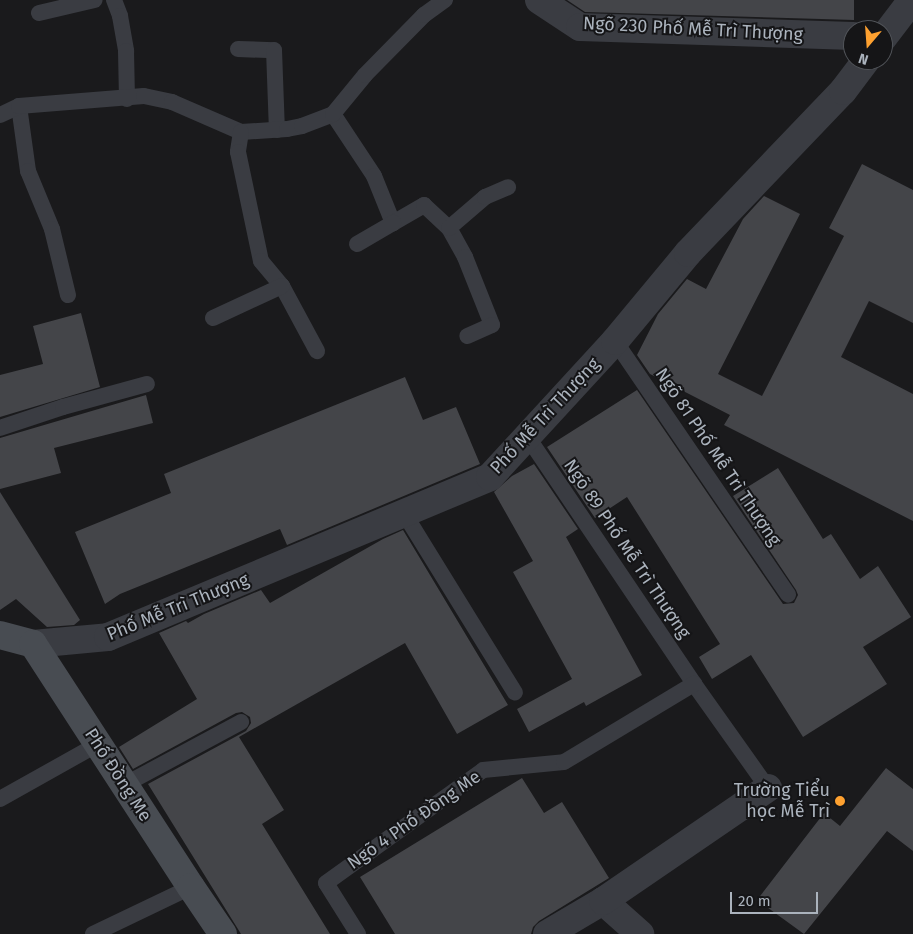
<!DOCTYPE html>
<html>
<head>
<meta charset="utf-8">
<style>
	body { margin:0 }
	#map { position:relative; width:913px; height:934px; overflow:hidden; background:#1a1a1c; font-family:"Fira Sans",sans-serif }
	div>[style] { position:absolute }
	.building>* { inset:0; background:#444549 }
	.lane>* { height:16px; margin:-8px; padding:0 8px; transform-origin:8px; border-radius:8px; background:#3a3c42 }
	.street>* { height:28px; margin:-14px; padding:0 14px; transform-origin:14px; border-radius:14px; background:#3a3c42 }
	.secondary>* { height:28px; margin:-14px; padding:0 14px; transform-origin:14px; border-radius:14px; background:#484c52 }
	.dots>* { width:14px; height:14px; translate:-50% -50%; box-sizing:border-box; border:2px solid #151517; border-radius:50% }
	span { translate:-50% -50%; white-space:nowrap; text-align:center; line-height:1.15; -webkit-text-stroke:4px #151517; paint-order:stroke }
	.street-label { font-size:18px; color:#abb3bd }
	.poi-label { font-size:18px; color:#abb3bd }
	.right { translate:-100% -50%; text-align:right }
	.north { position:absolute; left:843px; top:20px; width:50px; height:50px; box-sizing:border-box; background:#151517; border:1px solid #515459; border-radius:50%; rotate:198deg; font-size:14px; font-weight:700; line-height:20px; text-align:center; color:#abb3bd }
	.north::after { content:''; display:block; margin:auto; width:18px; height:22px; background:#fea130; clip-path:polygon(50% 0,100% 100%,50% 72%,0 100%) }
	.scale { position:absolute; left:730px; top:892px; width:88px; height:22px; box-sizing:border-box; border:2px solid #abb3bd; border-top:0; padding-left:6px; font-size:15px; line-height:18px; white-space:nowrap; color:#abb3bd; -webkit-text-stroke:4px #151517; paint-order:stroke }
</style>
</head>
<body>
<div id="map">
	<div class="building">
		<div style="clip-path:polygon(567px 0,854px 0,854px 20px,585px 12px)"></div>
		<div style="clip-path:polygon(862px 164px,913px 190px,913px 323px,869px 301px,841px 357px,913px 394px,913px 521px,724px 425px,730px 415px,650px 374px,637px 355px,658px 314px,687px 279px,706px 289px,743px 219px,764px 196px,800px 214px,718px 374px,762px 396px,844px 236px,829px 228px)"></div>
		<div style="clip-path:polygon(81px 313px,100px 387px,0 417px,0 375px,43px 364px,33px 326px)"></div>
		<div style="clip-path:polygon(405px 377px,423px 420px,456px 407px,480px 464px,287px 545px,280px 529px,120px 594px,105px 604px,75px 532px,171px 493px,164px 474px)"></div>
		<div style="clip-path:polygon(637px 390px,783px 604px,794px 603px,798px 595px,796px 590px,733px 496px,778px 468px,823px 539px,831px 534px,860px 579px,878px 566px,911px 617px,863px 647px,887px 684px,803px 737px,751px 655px,712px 679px,699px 657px,720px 644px,627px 497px,595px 518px,547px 447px)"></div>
		<div style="clip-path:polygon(146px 395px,153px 423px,54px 448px,61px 473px,0 489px,0 438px)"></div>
		<div style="clip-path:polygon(534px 464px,578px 529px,566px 537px,642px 675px,586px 706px,584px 702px,529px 732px,517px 709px,572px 679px,513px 572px,533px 561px,494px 492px,512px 476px)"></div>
		<div style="clip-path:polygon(0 492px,80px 620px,74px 625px,47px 627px,16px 599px,0 610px)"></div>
		<div style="clip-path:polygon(403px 530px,508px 705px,457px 734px,405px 643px,239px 737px,284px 810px,262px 824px,330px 934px,241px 934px,148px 784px,246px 731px,251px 723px,250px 717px,242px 712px,236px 713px,133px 769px,119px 747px,197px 699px,159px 633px,186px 621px,188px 623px,204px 614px,261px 590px,270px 603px,383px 539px)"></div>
		<div style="clip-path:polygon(886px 768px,913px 789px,913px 851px,887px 831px,804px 934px,757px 900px,824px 813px,840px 826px)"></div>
		<div style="clip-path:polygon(522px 778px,544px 813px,562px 802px,609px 878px,539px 921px,533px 927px,531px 934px,395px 934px,360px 877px)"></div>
	</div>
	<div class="lane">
		<div style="left:114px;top:0;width:17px;rotate:69deg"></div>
		<div style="left:120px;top:16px;width:36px;rotate:80deg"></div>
		<div style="left:126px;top:51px;width:48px;rotate:88.8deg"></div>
		<div style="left:39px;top:13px;width:57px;rotate:-13.1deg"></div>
		<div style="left:238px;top:49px;width:36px;rotate:2deg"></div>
		<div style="left:274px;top:50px;width:80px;rotate:87.9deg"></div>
		<div style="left:19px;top:106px;width:66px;rotate:82.1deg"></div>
		<div style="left:28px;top:171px;width:63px;rotate:67.5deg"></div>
		<div style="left:52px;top:229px;width:68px;rotate:76.4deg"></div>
		<div style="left:333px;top:114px;width:74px;rotate:56.5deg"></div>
		<div style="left:374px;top:176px;width:51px;rotate:68deg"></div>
		<div style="left:393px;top:223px;width:36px;rotate:-30deg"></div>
		<div style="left:424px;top:205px;width:34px;rotate:43deg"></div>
		<div style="left:449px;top:228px;width:33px;rotate:61deg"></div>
		<div style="left:465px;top:257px;width:73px;rotate:68.3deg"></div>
		<div style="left:492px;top:325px;width:27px;rotate:156deg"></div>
		<div style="left:0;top:115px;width:21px;rotate:-25deg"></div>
		<div style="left:19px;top:106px;width:125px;rotate:-4.6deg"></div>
		<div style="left:144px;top:96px;width:29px;rotate:12deg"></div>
		<div style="left:172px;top:102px;width:75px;rotate:23.5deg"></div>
		<div style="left:241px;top:132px;width:46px;rotate:-3.7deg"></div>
		<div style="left:287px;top:129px;width:15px;rotate:-11deg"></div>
		<div style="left:302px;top:126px;width:33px;rotate:-21deg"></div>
		<div style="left:333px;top:114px;width:50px;rotate:-50.6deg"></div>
		<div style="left:365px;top:75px;width:84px;rotate:-45.5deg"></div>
		<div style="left:424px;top:15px;width:26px;rotate:-36deg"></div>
		<div style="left:241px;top:132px;width:20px;rotate:99deg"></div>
		<div style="left:238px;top:152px;width:111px;rotate:78.1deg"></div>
		<div style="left:261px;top:261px;width:33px;rotate:50deg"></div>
		<div style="left:282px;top:286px;width:74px;rotate:61.7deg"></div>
		<div style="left:449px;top:228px;width:48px;rotate:-40.7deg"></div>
		<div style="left:485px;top:197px;width:25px;rotate:-23deg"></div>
		<div style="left:357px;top:244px;width:42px;rotate:-30.3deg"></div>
		<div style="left:213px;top:318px;width:76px;rotate:-24.9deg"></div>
		<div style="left:615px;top:341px;width:307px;rotate:55.7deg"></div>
		<div style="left:0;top:428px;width:66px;rotate:-18.4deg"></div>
		<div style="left:63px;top:407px;width:87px;rotate:-15.3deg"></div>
		<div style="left:527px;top:436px;width:299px;rotate:56deg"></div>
		<div style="left:694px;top:684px;width:128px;rotate:54.6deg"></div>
		<div style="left:404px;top:513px;width:211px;rotate:58.3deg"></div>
		<div style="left:124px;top:785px;width:133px;rotate:-28.3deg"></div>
		<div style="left:0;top:799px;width:112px;rotate:-29.3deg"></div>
		<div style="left:93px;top:934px;width:109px;rotate:-25.6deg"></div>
		<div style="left:358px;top:934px;width:60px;rotate:-122.1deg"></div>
		<div style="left:326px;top:883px;width:193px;rotate:-35.7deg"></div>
		<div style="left:483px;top:770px;width:81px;rotate:-5.6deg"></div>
		<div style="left:564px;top:762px;width:152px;rotate:-31deg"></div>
	</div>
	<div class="street">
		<div style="left:539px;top:0;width:49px;rotate:33.4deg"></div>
		<div style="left:580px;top:27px;width:273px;rotate:1.9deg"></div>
		<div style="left:883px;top:38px;width:48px;rotate:-52.7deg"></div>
		<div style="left:33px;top:644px;width:75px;rotate:-5.3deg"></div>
		<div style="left:108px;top:637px;width:414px;rotate:-22.7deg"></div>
		<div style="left:490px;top:477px;width:185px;rotate:-47.4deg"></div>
		<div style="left:615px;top:341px;width:114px;rotate:-50.3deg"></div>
		<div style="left:688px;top:253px;width:224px;rotate:-46.3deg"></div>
		<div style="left:843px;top:91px;width:39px;rotate:-53deg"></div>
		<div style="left:603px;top:901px;width:50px;rotate:41.7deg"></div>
		<div style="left:547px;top:934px;width:65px;rotate:-30.5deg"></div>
		<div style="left:603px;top:901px;width:200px;rotate:-34.4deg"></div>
	</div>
	<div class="secondary">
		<div style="left:0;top:635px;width:34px;rotate:15deg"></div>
		<div style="left:33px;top:644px;width:290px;rotate:57deg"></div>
		<div style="left:191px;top:887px;width:57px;rotate:55.8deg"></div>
	</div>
	<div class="dots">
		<div style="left:840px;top:801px;background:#fea130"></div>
	</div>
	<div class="street-label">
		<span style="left:693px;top:29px;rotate:3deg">Ngõ 230 Phố Mễ Trì Thượng</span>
		<span style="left:545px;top:416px;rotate:-47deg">Phố Mễ Trì Thượng</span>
		<span style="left:718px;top:457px;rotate:56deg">Ngõ 81 Phố Mễ Trì Thượng</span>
		<span style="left:627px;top:549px;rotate:56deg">Ngõ 89 Phố Mễ Trì Thượng</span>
		<span style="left:178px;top:607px;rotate:-22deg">Phố Mễ Trì Thượng</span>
		<span style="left:118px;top:775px;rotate:57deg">Phố Đồng Me</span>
		<span style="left:414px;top:820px;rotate:-35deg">Ngõ 4 Phố Đồng Me</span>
	</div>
	<div class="poi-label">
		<span class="right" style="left:830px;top:801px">Trường Tiểu<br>học Mễ Trì</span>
	</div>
	<div class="north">N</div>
	<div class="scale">20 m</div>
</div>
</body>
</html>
